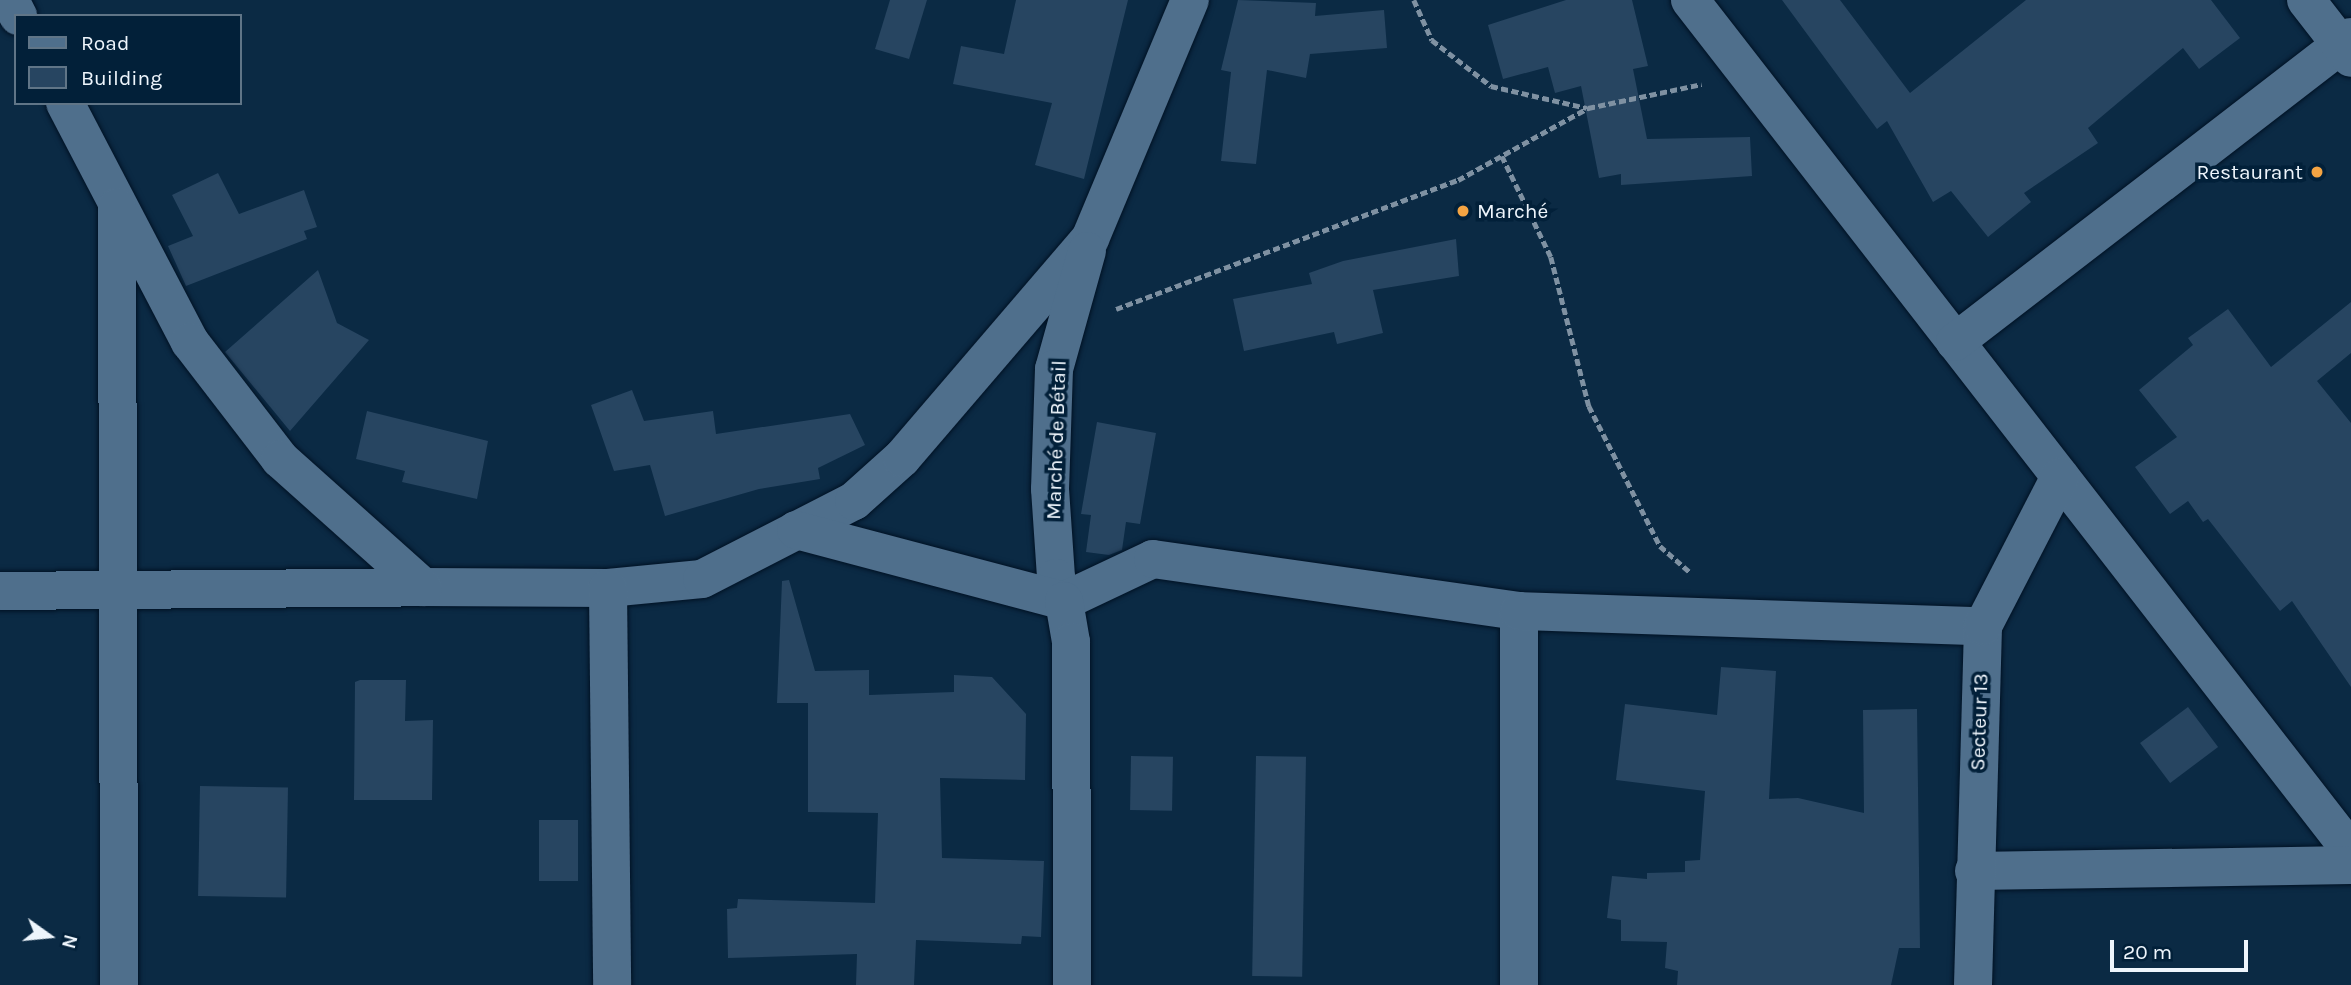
<!DOCTYPE html>
<html>
<head>
<meta charset="utf-8">
<style>
	body { margin:0 }
	#map { position:relative; width:2351px; height:985px; overflow:hidden; background:#0b2a44; font-family:Karla,sans-serif }
	div>[style] { position:absolute }
	.building>* { inset:0; background:#274561; transform-origin:0 0 }
	.path>* { height:4.5px; margin-top:-2.25px; transform-origin:0; background:repeating-linear-gradient(90deg,#7f91a2 0 7px,transparent 0 10.5px) }
	.roads { filter:drop-shadow(0 0 2px #001224) drop-shadow(0 0 2px #001224) }
	.street>* { height:38px; margin:-19px; padding:0 19px; transform-origin:19px; border-radius:19px; background:#4f6f8c }
	.secondary>* { height:38px; margin:-19px; padding:0 19px; transform-origin:19px; border-radius:19px; background:#4f6f8c }
	.dots>* { width:19px; height:19px; translate:-50% -50%; box-sizing:border-box; border:4px solid #022039; border-radius:50% }
	span { translate:-50% -50%; white-space:nowrap; text-align:center; line-height:1.15; -webkit-text-stroke:7px #022039; paint-order:stroke }
	.poi-label { font-size:21px; color:#eef5fc }
	.right { translate:-100% -50%; text-align:right }
	.left { translate:0 -50%; text-align:left }
	.street-label { font-size:21px; color:#eef5fc }
	.legend { position:absolute; left:14px; top:14px; width:228px; height:91px; box-sizing:border-box; background:#022039; border:2px solid #607587; margin:0; padding:9px 12px; list-style:none; font-size:21px; color:#eef5fc }
	.legend li { display:flex; align-items:center; gap:14px; height:35px }
	.legend b { width:35px; border:2px solid #607587 }
	.north { position:absolute; left:14px; top:901px; width:70px; height:70px; -webkit-text-stroke:5px #022039; paint-order:stroke; rotate:105deg; font-size:19px; font-weight:700; line-height:28px; text-align:center; color:#eef5fc }
	.north::after { content:''; display:block; margin:auto; width:24px; height:32px; background:#eef5fc; clip-path:polygon(50% 0,100% 100%,50% 72%,0 100%) }
	.scale { position:absolute; left:2110px; top:940px; width:138px; height:32px; box-sizing:border-box; border:4px solid #eef5fc; border-top:0; padding-left:9px; font-size:21px; line-height:24px; white-space:nowrap; color:#eef5fc; -webkit-text-stroke:5px #022039; paint-order:stroke }
</style>
</head>
<body>
<div id="map">
	<div class="building">
		<div style="clip-path:polygon(890px 0,927px 0,909px 59px,875px 49px)"></div>
		<div style="clip-path:polygon(1016px 0,1128px 0,1084px 179px,1035px 165px,1052px 103px,953px 84px,961px 46px,1004px 54px)"></div>
		<div style="clip-path:polygon(1238px 0,1316px 3px,1315px 16px,1384px 10px,1387px 48px,1310px 54px,1306px 78px,1267px 70px,1256px 164px,1221px 161px,1231px 72px,1221px 70px)"></div>
		<div style="clip-path:polygon(1566px 0,1632px 0,1648px 66px,1633px 69px,1647px 139px,1750px 137px,1752px 176px,1621px 185px,1621px 174px,1599px 178px,1581px 86px,1555px 93px,1548px 67px,1503px 79px,1488px 25px)"></div>
		<div style="clip-path:polygon(1782px 0,1840px 0,1910px 93px,2026px 0,2211px 0,2240px 38px,2199px 69px,2183px 48px,2088px 128px,2098px 143px,2024px 193px,2031px 202px,1988px 237px,1951px 191px,1933px 202px,1887px 121px,1877px 129px)"></div>
		<div style="clip-path:polygon(218px 173px,239px 214px,304px 190px,317px 227px,304px 231px,307px 239px,186px 286px,168px 246px,193px 236px,172px 195px)"></div>
		<div style="clip-path:polygon(1456px 239px,1459px 276px,1373px 290px,1383px 333px,1337px 344px,1334px 332px,1244px 351px,1233px 299px,1312px 284px,1309px 273px,1343px 261px)"></div>
		<div style="clip-path:polygon(318px 270px,337px 323px,369px 340px,290px 431px,225px 352px)"></div>
		<div style="clip-path:polygon(2351px 302px,2351px 353px,2317px 381px,2351px 423px,2351px 687px,2292px 601px,2280px 611px,2208px 519px,2203px 522px,2188px 501px,2170px 514px,2135px 467px,2177px 437px,2139px 390px,2193px 345px,2188px 338px,2228px 309px,2271px 367px)"></div>
		<div style="clip-path:polygon(632px 390px,644px 421px,713px 411px,716px 434px,850px 414px,865px 445px,818px 468px,820px 479px,759px 489px,665px 516px,650px 465px,614px 471px,591px 405px)"></div>
		<div style="clip-path:polygon(367px 411px,488px 441px,477px 499px,402px 482px,405px 471px,356px 459px)"></div>
		<div style="clip-path:polygon(1097px 422px,1156px 433px,1140px 524px,1126px 522px,1122px 550px,1109px 555px,1086px 552px,1091px 515px,1081px 514px)"></div>
		<div style="clip-path:polygon(789px 580px,815px 671px,869px 670px,869px 695px,954px 692px,954px 675px,992px 677px,1026px 714px,1025px 780px,940px 778px,942px 858px,1044px 861px,1041px 937px,1022px 936px,1021px 944px,916px 940px,914px 985px,856px 985px,857px 954px,728px 958px,727px 909px,737px 908px,738px 899px,875px 903px,878px 813px,808px 812px,808px 703px,777px 703px,782px 581px)"></div>
		<div style="clip-path:polygon(1721px 667px,1776px 671px,1769px 799px,1798px 798px,1864px 813px,1863px 710px,1917px 709px,1920px 948px,1899px 948px,1891px 985px,1677px 985px,1678px 971px,1665px 968px,1667px 942px,1621px 941px,1621px 920px,1607px 918px,1612px 876px,1647px 879px,1647px 873px,1685px 872px,1685px 861px,1700px 860px,1705px 791px,1616px 780px,1625px 704px,1717px 715px)"></div>
		<div style="clip-path:polygon(360px 680px,406px 680px,405px 721px,433px 720px,432px 800px,354px 800px,355px 682px)"></div>
		<div style="left:2188px;top:707px;width:50px;height:60px;rotate:53deg"></div>
		<div style="left:1131px;top:756px;width:42px;height:54px;rotate:1deg"></div>
		<div style="left:1256px;top:756px;width:50px;height:220px;rotate:1deg"></div>
		<div style="left:200px;top:786px;width:88px;height:110px;rotate:1deg"></div>
		<div style="left:578px;top:820px;width:61px;height:39px;rotate:90deg"></div>
	</div>
	<div class="path">
		<div style="left:1414px;top:0;width:44px;rotate:65.8deg"></div>
		<div style="left:1432px;top:40px;width:75px;rotate:37.9deg"></div>
		<div style="left:1491px;top:86px;width:98px;rotate:12.9deg"></div>
		<div style="left:1502px;top:156px;width:112px;rotate:64.1deg"></div>
		<div style="left:1551px;top:257px;width:154px;rotate:75.7deg"></div>
		<div style="left:1589px;top:406px;width:157px;rotate:63.1deg"></div>
		<div style="left:1660px;top:546px;width:41px;rotate:41.1deg"></div>
		<div style="left:1116px;top:309px;width:366px;rotate:-20.7deg"></div>
		<div style="left:1458px;top:180px;width:149px;rotate:-29deg"></div>
		<div style="left:1588px;top:108px;width:116px;rotate:-11.9deg"></div>
	</div>
	<div class="roads">
		<div class="street">
			<div style="left:10px;top:0;width:18px;rotate:63deg"></div>
			<div style="left:1690px;top:0;width:1078px;rotate:52.16deg"></div>
			<div style="left:65px;top:103px;width:270px;rotate:62.4deg"></div>
			<div style="left:190px;top:342px;width:148px;rotate:52.4deg"></div>
			<div style="left:280px;top:459px;width:192px;rotate:41.8deg"></div>
			<div style="left:423px;top:587px;width:185px;rotate:0.3deg"></div>
			<div style="left:608px;top:588px;width:94px;rotate:-5.5deg"></div>
			<div style="left:702px;top:579px;width:171px;rotate:-27.2deg"></div>
			<div style="left:854px;top:501px;width:64px;rotate:-41.9deg"></div>
			<div style="left:902px;top:458px;width:289px;rotate:-49.4deg"></div>
			<div style="left:1090px;top:239px;width:259px;rotate:-67.3deg"></div>
			<div style="left:117px;top:207px;width:778px;rotate:89.85deg"></div>
			<div style="left:1087px;top:251px;width:123px;rotate:105.6deg"></div>
			<div style="left:1054px;top:369px;width:120px;rotate:91.9deg"></div>
			<div style="left:1050px;top:489px;width:89px;rotate:86.1deg"></div>
			<div style="left:1056px;top:578px;width:24px;rotate:71deg"></div>
			<div style="left:1064px;top:601px;width:98px;rotate:-25.3deg"></div>
			<div style="left:1153px;top:559px;width:370px;rotate:8.1deg"></div>
			<div style="left:1955px;top:342px;width:500px;rotate:-37.6deg"></div>
			<div style="left:796px;top:530px;width:277px;rotate:14.8deg"></div>
			<div style="left:1064px;top:601px;width:42px;rotate:80.3deg"></div>
			<div style="left:1071px;top:642px;width:343px;rotate:89.8deg"></div>
			<div style="left:608px;top:588px;width:397px;rotate:89.4deg"></div>
			<div style="left:0;top:591px;width:423px;rotate:-0.5deg"></div>
			<div style="left:1974px;top:871px;width:377px;rotate:-0.9deg"></div>
			<div style="left:1519px;top:985px;width:374px;rotate:-90deg"></div>
			<div style="left:1519px;top:611px;width:464px;rotate:1.9deg"></div>
			<div style="left:1973px;top:985px;width:359px;rotate:-88.4deg"></div>
			<div style="left:1983px;top:626px;width:168px;rotate:-62.7deg"></div>
		</div>
		<div class="secondary">
			<div style="left:2306px;top:0;width:73px;rotate:52.2deg"></div>
		</div>
	</div>
	<div class="dots">
		<div style="left:2317px;top:172px;background:#f4a443"></div>
		<div style="left:1463px;top:211px;background:#f4a443"></div>
	</div>
	<div class="poi-label">
		<span class="right" style="left:2303px;top:172px">Restaurant</span>
		<span class="left" style="left:1477px;top:211px">Marché</span>
	</div>
	<div class="street-label">
		<span style="left:1056px;top:440px;rotate:-88deg">Marché de Bétail</span>
		<span style="left:1979px;top:722px;rotate:-88deg">Secteur 13</span>
	</div>
	<ul class="legend">
	<li><b style="height:9px;background:#4f6f8c"></b>Road</li>
	<li><b style="height:19px;background:#274561"></b>Building</li>
	</ul>
	<div class="north">N</div>
	<div class="scale">20 m</div>
</div>
</body>
</html>
